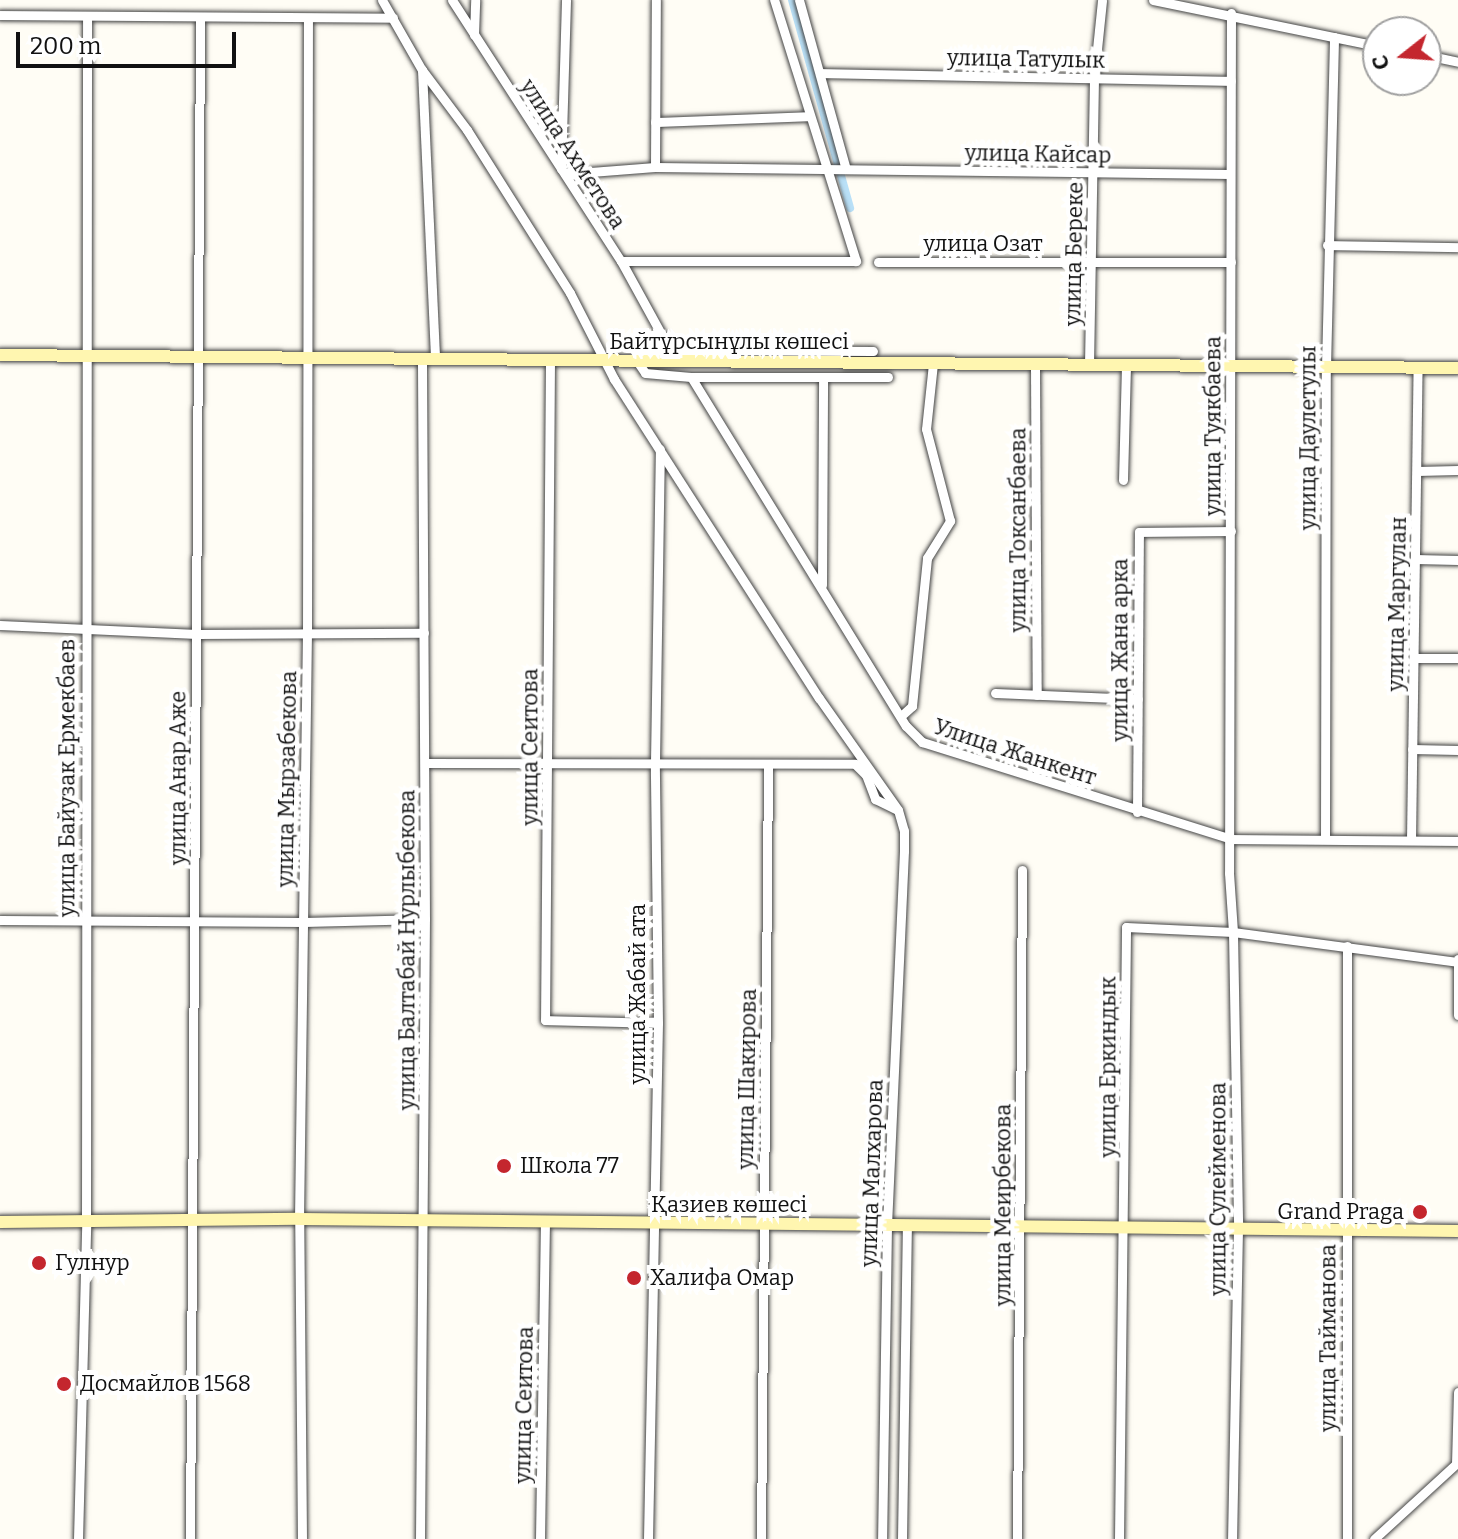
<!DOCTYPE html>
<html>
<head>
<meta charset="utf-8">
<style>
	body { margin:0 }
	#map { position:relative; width:1458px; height:1539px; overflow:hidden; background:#fffdf5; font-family:Bitter,serif }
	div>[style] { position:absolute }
	.canal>* { height:8px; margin:-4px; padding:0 4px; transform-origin:4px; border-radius:4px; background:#b9e0f7 }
	.roads { filter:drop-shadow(0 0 2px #444) drop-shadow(0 0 2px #444) }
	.street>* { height:9px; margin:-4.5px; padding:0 4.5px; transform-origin:4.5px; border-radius:4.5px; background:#fff }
	.secondary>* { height:12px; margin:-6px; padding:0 6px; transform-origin:6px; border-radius:6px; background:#fff6b0 }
	.dots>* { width:22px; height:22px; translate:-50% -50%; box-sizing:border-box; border:4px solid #fff; border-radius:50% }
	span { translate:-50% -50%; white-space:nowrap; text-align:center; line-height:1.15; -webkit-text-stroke:8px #fff; paint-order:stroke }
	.street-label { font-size:22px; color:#111 }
	.poi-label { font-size:22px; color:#111 }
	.left { translate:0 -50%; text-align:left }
	.right { translate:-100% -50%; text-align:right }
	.north { position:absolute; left:1362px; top:16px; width:80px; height:80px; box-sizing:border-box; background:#fff; border:2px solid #a0a0a0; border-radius:50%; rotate:253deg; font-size:22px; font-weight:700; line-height:32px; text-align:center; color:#111 }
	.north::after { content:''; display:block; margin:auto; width:28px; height:36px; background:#c4262e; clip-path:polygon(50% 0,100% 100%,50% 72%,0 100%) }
	.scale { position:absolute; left:16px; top:32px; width:220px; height:36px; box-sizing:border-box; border:4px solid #111; border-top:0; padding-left:10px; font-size:24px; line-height:28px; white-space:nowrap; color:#111; -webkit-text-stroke:6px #fff; paint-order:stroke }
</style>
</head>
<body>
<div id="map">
	<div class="canal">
		<div style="left:792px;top:0;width:216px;rotate:74.4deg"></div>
	</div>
	<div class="roads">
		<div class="street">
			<div style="left:382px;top:0;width:81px;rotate:60.3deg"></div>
			<div style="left:422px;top:70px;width:75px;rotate:53.1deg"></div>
			<div style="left:467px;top:130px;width:193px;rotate:57.7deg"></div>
			<div style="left:570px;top:293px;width:97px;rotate:62.9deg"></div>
			<div style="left:614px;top:379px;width:379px;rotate:57.3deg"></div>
			<div style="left:819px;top:698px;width:137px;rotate:54.8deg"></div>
			<div style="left:898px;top:810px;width:22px;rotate:74deg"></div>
			<div style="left:904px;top:831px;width:20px;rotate:90deg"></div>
			<div style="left:904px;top:851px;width:375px;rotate:92.6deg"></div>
			<div style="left:887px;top:1226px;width:313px;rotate:90.9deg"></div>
			<div style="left:452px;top:0;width:311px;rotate:57.1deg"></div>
			<div style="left:621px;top:261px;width:102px;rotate:61.2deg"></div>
			<div style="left:670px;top:350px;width:203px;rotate:0.3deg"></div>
			<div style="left:799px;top:0;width:175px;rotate:74.5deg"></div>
			<div style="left:1153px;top:0;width:230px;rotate:11.6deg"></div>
			<div style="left:1231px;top:13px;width:860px;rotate:90.13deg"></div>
			<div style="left:1229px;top:873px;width:59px;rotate:86.1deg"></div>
			<div style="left:1233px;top:932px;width:297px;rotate:89deg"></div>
			<div style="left:1238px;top:1229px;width:310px;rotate:91.1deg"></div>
			<div style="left:0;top:15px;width:393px;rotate:0.4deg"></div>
			<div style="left:474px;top:35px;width:35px;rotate:-88deg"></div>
			<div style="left:1426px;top:55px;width:33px;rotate:12deg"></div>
			<div style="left:422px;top:70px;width:290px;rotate:87.4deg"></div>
			<div style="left:821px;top:73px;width:410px;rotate:1.1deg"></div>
			<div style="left:655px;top:122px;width:154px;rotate:-2.2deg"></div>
			<div style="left:655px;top:167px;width:167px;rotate:-89.7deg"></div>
			<div style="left:561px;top:169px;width:169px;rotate:-88.3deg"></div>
			<div style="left:565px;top:174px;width:90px;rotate:-4.4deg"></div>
			<div style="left:655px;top:167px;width:575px;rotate:0.7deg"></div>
			<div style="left:1327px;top:245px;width:131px;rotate:0.9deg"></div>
			<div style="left:621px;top:261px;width:235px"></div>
			<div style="left:856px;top:261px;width:274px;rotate:-107.4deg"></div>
			<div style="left:878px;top:262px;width:353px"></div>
			<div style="left:670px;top:350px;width:30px;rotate:174deg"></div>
			<div style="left:640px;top:353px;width:9px;rotate:111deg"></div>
			<div style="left:637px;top:361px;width:14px;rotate:56deg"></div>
			<div style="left:645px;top:373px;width:46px;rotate:5deg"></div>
			<div style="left:550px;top:361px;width:659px;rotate:90.43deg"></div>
			<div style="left:545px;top:1020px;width:113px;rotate:1.5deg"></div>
			<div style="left:1035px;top:365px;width:330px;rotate:89.7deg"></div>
			<div style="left:1089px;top:365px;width:287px;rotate:-89deg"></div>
			<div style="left:1094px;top:78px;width:78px;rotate:-84.1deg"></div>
			<div style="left:888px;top:377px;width:197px;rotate:180deg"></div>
			<div style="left:691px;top:377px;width:410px;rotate:58.4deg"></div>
			<div style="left:906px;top:726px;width:23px;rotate:45deg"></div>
			<div style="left:922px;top:742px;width:324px;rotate:17.4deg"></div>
			<div style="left:1231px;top:839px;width:227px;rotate:0.5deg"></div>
			<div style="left:1417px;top:471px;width:41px;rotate:-1.4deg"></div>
			<div style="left:1123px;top:480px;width:115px;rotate:-88.5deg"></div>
			<div style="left:1415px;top:559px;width:43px;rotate:1.3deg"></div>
			<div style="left:822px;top:585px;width:207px;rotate:-89.7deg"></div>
			<div style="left:0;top:625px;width:197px;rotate:2.6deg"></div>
			<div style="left:197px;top:634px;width:227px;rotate:-0.3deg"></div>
			<div style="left:1414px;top:658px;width:44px"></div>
			<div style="left:995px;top:693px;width:143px;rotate:2.4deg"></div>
			<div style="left:901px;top:716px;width:15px;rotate:-42deg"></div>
			<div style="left:912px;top:706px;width:149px;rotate:-84.2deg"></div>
			<div style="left:927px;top:558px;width:44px;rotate:-58.1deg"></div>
			<div style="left:950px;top:521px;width:95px;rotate:-104.6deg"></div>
			<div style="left:926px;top:429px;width:65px;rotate:-83.9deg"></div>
			<div style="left:1412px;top:749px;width:46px;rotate:1.2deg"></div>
			<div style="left:425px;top:763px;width:430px;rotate:0.1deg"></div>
			<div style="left:855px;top:764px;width:16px;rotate:45deg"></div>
			<div style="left:866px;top:775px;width:26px;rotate:69deg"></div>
			<div style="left:875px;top:799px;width:25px;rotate:26deg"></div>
			<div style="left:1137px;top:812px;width:280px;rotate:-89.6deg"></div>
			<div style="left:1139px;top:532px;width:92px;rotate:-0.6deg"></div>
			<div style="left:1325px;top:839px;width:472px;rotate:-89.9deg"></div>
			<div style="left:1326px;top:367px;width:330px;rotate:-88.6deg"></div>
			<div style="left:1411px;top:840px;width:472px;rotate:-89.2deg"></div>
			<div style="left:0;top:920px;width:304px;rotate:0.4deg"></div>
			<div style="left:304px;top:922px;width:121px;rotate:-1.4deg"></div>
			<div style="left:1458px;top:959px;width:56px;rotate:90deg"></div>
			<div style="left:1456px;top:1464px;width:72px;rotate:-88.4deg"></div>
			<div style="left:78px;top:1539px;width:316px;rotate:-88.5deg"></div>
			<div style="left:86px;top:1223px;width:1206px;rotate:-89.95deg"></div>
			<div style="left:190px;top:1539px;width:1521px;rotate:-89.62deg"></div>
			<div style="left:302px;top:1539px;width:320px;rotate:-90.5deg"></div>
			<div style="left:299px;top:1219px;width:586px;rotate:-89.22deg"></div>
			<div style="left:307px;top:633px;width:614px;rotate:-89.91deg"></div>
			<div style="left:420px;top:1539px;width:620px;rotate:-89.54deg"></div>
			<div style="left:425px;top:919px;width:559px;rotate:-90.31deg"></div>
			<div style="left:540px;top:1539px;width:316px;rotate:-89.1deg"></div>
			<div style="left:648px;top:1539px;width:516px;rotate:-88.89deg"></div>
			<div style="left:658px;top:1023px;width:261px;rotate:-90.7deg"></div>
			<div style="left:655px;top:762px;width:313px;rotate:-89.1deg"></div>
			<div style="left:761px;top:1539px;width:775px;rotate:-89.48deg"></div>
			<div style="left:902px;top:1539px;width:314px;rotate:-89.1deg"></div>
			<div style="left:1017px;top:1539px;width:669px;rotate:-89.57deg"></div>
			<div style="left:1119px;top:1539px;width:612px;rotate:-89.34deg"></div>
			<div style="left:1126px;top:927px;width:107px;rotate:2.7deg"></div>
			<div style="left:1233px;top:932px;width:226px;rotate:7.6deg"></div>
			<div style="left:1347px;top:1539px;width:593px;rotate:-90deg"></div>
			<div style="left:1374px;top:1539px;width:114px;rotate:-42.5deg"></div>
		</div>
		<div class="secondary">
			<div style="left:0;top:355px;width:1458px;rotate:0.51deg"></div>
			<div style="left:0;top:1222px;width:299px;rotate:-0.6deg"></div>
			<div style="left:299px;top:1219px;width:1159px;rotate:0.59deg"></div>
		</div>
	</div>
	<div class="dots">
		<div style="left:504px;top:1166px;background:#c4262e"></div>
		<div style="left:1420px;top:1212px;background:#c4262e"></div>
		<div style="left:39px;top:1263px;background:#c4262e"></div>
		<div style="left:634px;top:1278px;background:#c4262e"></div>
		<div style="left:64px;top:1384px;background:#c4262e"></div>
	</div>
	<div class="street-label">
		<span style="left:1026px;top:59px;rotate:1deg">улица Татулык</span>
		<span style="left:573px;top:154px;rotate:57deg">улица Ахметова</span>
		<span style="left:1038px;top:154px;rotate:1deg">улица Кайсар</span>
		<span style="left:983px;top:244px">улица Озат</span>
		<span style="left:1074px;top:254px;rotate:-89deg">улица Береке</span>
		<span style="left:729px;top:342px">Байтұрсынұлы көшесі</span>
		<span style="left:1213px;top:426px;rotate:-90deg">улица Туякбаева</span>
		<span style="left:1308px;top:438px;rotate:-90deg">улица Даулетулы</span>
		<span style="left:1018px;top:530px;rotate:-90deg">улица Токсанбаева</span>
		<span style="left:1397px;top:604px;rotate:-89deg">улица Маргулан</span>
		<span style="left:1120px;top:650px;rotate:-90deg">улица Жана арка</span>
		<span style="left:530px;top:747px;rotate:-90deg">улица Сеитова</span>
		<span style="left:1015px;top:752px;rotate:18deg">Улица Жанкент</span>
		<span style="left:67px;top:778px;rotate:-90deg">улица Байузак Ермекбаев</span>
		<span style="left:178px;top:778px;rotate:-90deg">улица Анар Аже</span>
		<span style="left:287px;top:779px;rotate:-89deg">улица Мырзабекова</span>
		<span style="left:407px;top:950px;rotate:-90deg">улица Балтабай Нурлыбекова</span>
		<span style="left:638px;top:994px;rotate:-90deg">улица Жабай ата</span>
		<span style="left:1108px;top:1067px;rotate:-90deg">улица Еркиндык</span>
		<span style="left:747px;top:1079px;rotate:-89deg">улица Шакирова</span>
		<span style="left:872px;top:1173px;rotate:-88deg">улица Малхарова</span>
		<span style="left:1218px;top:1189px;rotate:-90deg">улица Сулейменова</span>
		<span style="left:729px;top:1205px">Қазиев көшесі</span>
		<span style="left:1003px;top:1205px;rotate:-90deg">улица Меирбекова</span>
		<span style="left:1328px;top:1338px;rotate:-90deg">улица Тайманова</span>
		<span style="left:524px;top:1405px;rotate:-89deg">улица Сеитова</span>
	</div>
	<div class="poi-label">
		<span class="left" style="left:520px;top:1166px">Школа 77</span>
		<span class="right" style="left:1404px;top:1212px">Grand Praga</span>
		<span class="left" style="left:55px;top:1263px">Гулнур</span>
		<span class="left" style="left:650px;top:1278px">Халифа Омар</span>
		<span class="left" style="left:80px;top:1384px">Досмайлов 1568</span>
	</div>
	<div class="north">С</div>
	<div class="scale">200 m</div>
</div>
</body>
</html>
